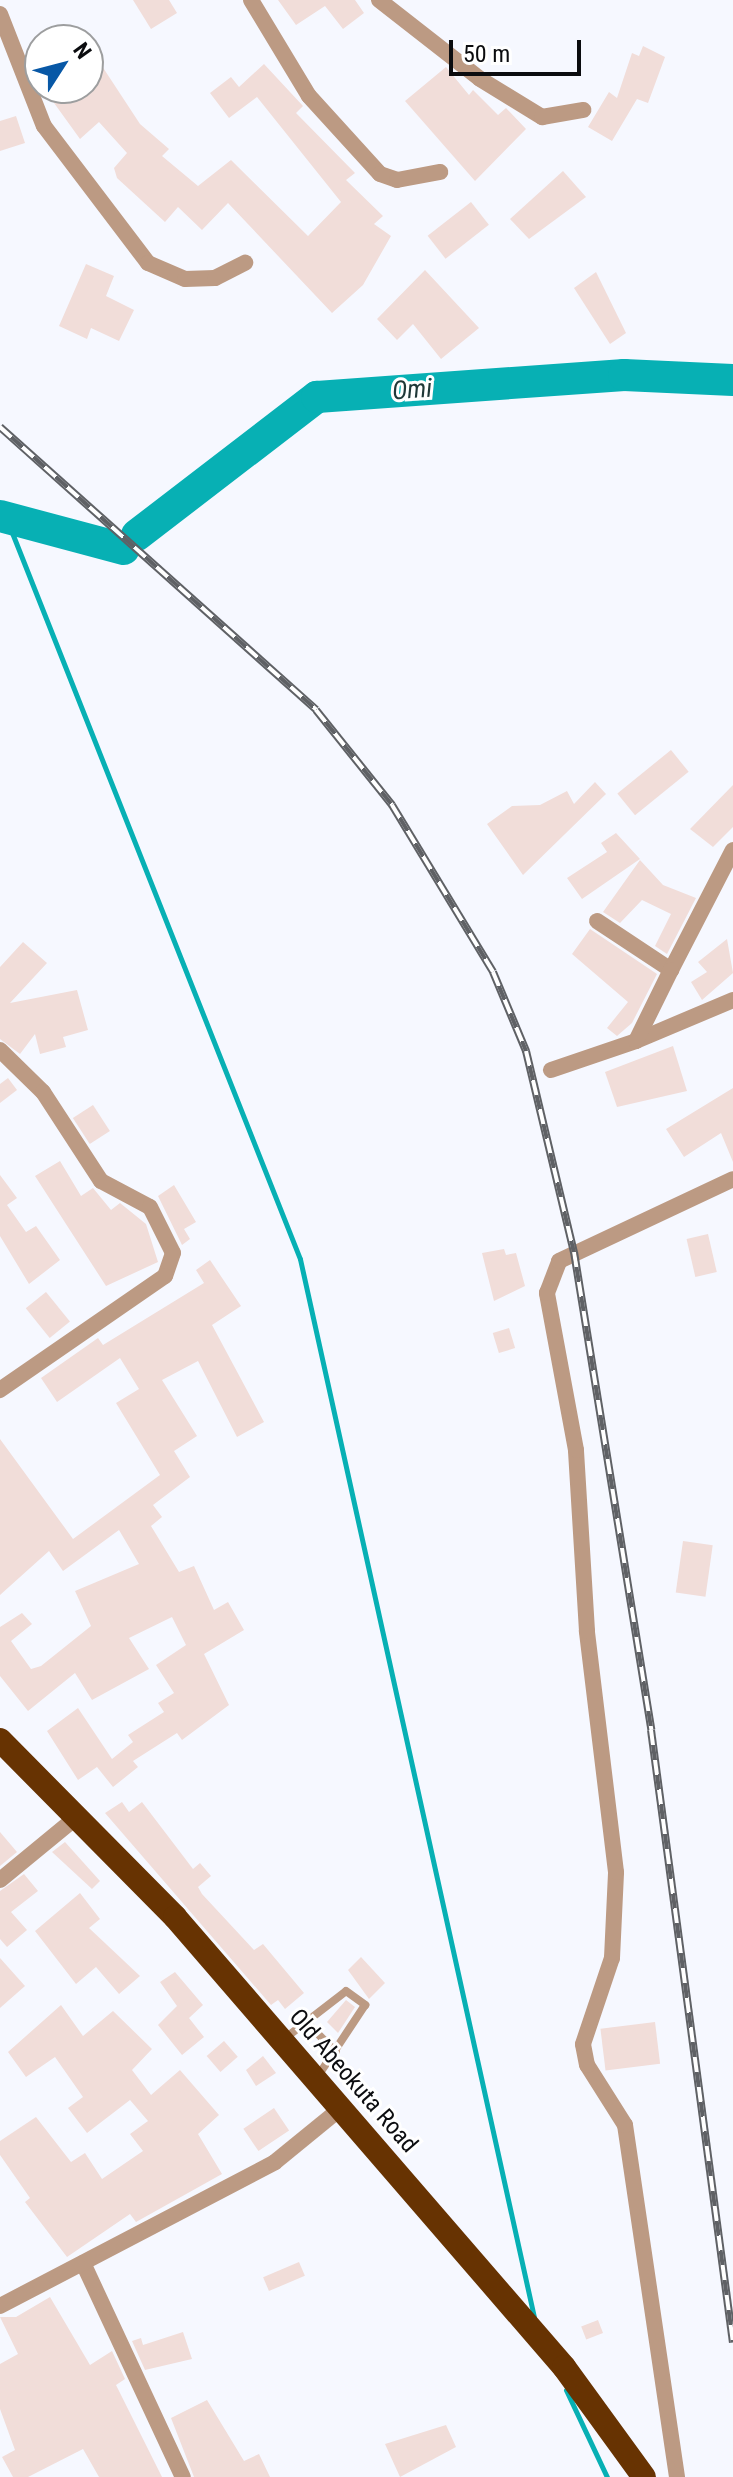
<!DOCTYPE html>
<html>
<head>
<meta charset="utf-8">
<style>
	body { margin:0 }
	#map { position:relative; width:733px; height:2477px; overflow:hidden; background:#f6f8ff; font-family:"Roboto Condensed",sans-serif }
	div>[style] { position:absolute }
	.stream>* { height:5px; margin:-2.5px; padding:0 2.5px; transform-origin:2.5px; border-radius:2.5px; background:#07b0b4 }
	.river>* { height:32px; margin:-16px; padding:0 16px; transform-origin:16px; border-radius:16px; background:#07b0b4 }
	.building>* { inset:0; background:#f1ddd9; transform-origin:0 0 }
	.lane>* { height:8px; margin:-4px; padding:0 4px; transform-origin:4px; border-radius:4px; background:#bc9a83 }
	.street>* { height:16px; margin:-8px; padding:0 8px; transform-origin:8px; border-radius:8px; background:#bc9a83 }
	.highway>* { height:24px; margin:-12px; padding:0 12px; transform-origin:12px; border-radius:12px; background:#673302 }
	.rail>* { height:8px; margin-top:-4px; transform-origin:0; background:repeating-linear-gradient(90deg,#fff 0 15px,#5f6165 0 30px); box-sizing:border-box; border-block:2px solid #5f6165 }
	span { translate:-50% -50%; white-space:nowrap; text-align:center; line-height:1.15; -webkit-text-stroke:6px #fff; paint-order:stroke }
	.street-label { font-size:24px; color:#0b0c0f }
	.water-label { font-size:26px; color:#203838; font-style:italic }
	.north { position:absolute; left:24px; top:24px; width:80px; height:80px; box-sizing:border-box; background:#fff; border:2px solid #9d9e9f; border-radius:50%; rotate:54deg; font-size:22px; font-weight:700; line-height:32px; text-align:center; color:#0b0c0f }
	.north::after { content:''; display:block; margin:auto; width:28px; height:36px; background:#0858a6; clip-path:polygon(50% 0,100% 100%,50% 72%,0 100%) }
	.scale { position:absolute; left:449px; top:40px; width:132px; height:36px; box-sizing:border-box; border:4px solid #0b0c0f; border-top:0; padding-left:10px; font-size:24px; line-height:28px; white-space:nowrap; color:#0b0c0f; -webkit-text-stroke:6px #fff; paint-order:stroke }
</style>
</head>
<body>
<div id="map">
	<div class="stream">
		<div style="left:5px;top:515px;width:800px;rotate:68.37deg"></div>
		<div style="left:300px;top:1259px;width:1084px;rotate:77.53deg"></div>
		<div style="left:566px;top:2390px;width:96px;rotate:64.8deg"></div>
	</div>
	<div class="river">
		<div style="left:0;top:516px;width:128px;rotate:14.9deg"></div>
		<div style="left:137px;top:535px;width:227px;rotate:-37.5deg"></div>
		<div style="left:317px;top:397px;width:308px;rotate:-4.1deg"></div>
		<div style="left:624px;top:375px;width:109px;rotate:2.6deg"></div>
	</div>
	<div class="building">
		<div style="clip-path:polygon(133px 0,169px 0,177px 13px,151px 29px)"></div>
		<div style="clip-path:polygon(278px 0,355px 0,364px 13px,343px 29px,325px 6px,296px 25px)"></div>
		<div style="clip-path:polygon(643px 46px,665px 57px,648px 103px,637px 99px,612px 141px,588px 127px,609px 92px,617px 98px,632px 53px,639px 56px)"></div>
		<div style="clip-path:polygon(98px 60px,140px 124px,169px 149px,162px 156px,198px 186px,231px 160px,308px 236px,341px 202px,257px 97px,229px 118px,210px 93px,231px 77px,239px 87px,264px 64px,303px 106px,296px 113px,355px 173px,346px 180px,383px 216px,374px 224px,391px 236px,363px 285px,332px 313px,228px 203px,202px 230px,178px 207px,165px 222px,117px 178px,114px 168px,127px 153px,99px 122px,80px 139px,49px 96px,60px 88px,88px 88px,88px 67px)"></div>
		<div style="clip-path:polygon(446px 67px,469px 95px,473px 90px,498px 115px,506px 108px,526px 129px,475px 181px,405px 101px)"></div>
		<div style="clip-path:polygon(16px 116px,25px 143px,0 151px,0 121px)"></div>
		<div style="clip-path:polygon(563px 171px,586px 197px,529px 239px,510px 219px)"></div>
		<div style="left:471px;top:202px;width:29px;height:55px;rotate:52deg"></div>
		<div style="clip-path:polygon(86px 264px,114px 276px,106px 296px,134px 310px,119px 341px,91px 328px,87px 339px,59px 326px)"></div>
		<div style="clip-path:polygon(425px 270px,479px 328px,441px 359px,413px 324px,397px 340px,377px 319px)"></div>
		<div style="clip-path:polygon(596px 272px,626px 333px,610px 344px,574px 288px)"></div>
		<div style="left:671px;top:750px;width:28px;height:69px;rotate:51deg"></div>
		<div style="clip-path:polygon(595px 782px,606px 794px,523px 875px,487px 824px,512px 806px,540px 805px,567px 791px,574px 804px)"></div>
		<div style="clip-path:polygon(733px 785px,733px 827px,713px 847px,690px 829px)"></div>
		<div style="clip-path:polygon(616px 833px,640px 859px,582px 899px,567px 878px,607px 852px,601px 843px)"></div>
		<div style="clip-path:polygon(640px 860px,663px 885px,696px 898px,667px 954px,655px 946px,671px 914px,642px 900px,620px 923px,603px 912px)"></div>
		<div style="clip-path:polygon(590px 929px,657px 974px,632px 1023px,617px 1036px,607px 1028px,628px 1002px,572px 954px)"></div>
		<div style="clip-path:polygon(727px 939px,733px 973px,702px 1000px,691px 982px,707px 972px,698px 962px)"></div>
		<div style="clip-path:polygon(23px 942px,47px 963px,10px 1003px,77px 990px,88px 1030px,63px 1037px,66px 1047px,40px 1054px,35px 1034px,20px 1054px,0 1039px,0 967px)"></div>
		<div style="clip-path:polygon(673px 1046px,687px 1091px,617px 1107px,605px 1072px)"></div>
		<div style="clip-path:polygon(8px 1078px,17px 1090px,0 1103px,0 1084px)"></div>
		<div style="clip-path:polygon(733px 1088px,733px 1162px,721px 1133px,684px 1157px,666px 1129px)"></div>
		<div style="left:93px;top:1105px;width:31px;height:24px;rotate:57deg"></div>
		<div style="clip-path:polygon(60px 1161px,81px 1196px,93px 1188px,111px 1210px,120px 1203px,146px 1224px,158px 1262px,106px 1286px,35px 1176px)"></div>
		<div style="clip-path:polygon(0 1175px,17px 1198px,7px 1205px,26px 1232px,36px 1226px,60px 1260px,29px 1284px,0 1236px)"></div>
		<div style="clip-path:polygon(174px 1185px,196px 1222px,184px 1229px,190px 1239px,182px 1245px,158px 1196px)"></div>
		<div style="left:708px;top:1234px;width:39px;height:22px;rotate:77deg"></div>
		<div style="clip-path:polygon(504px 1249px,506px 1255px,516px 1253px,525px 1286px,494px 1301px,482px 1253px)"></div>
		<div style="clip-path:polygon(210px 1260px,241px 1306px,212px 1325px,264px 1422px,237px 1437px,198px 1361px,162px 1380px,197px 1436px,174px 1451px,190px 1477px,153px 1505px,162px 1517px,151px 1526px,179px 1572px,194px 1566px,214px 1610px,228px 1602px,244px 1630px,204px 1654px,229px 1705px,182px 1740px,177px 1733px,133px 1761px,138px 1767px,113px 1787px,97px 1767px,78px 1780px,47px 1731px,78px 1708px,112px 1759px,133px 1742px,128px 1735px,164px 1712px,158px 1703px,174px 1693px,156px 1665px,186px 1645px,172px 1617px,129px 1638px,149px 1669px,92px 1700px,75px 1673px,28px 1711px,0 1676px,0 1627px,22px 1613px,32px 1624px,11px 1641px,31px 1669px,41px 1666px,91px 1626px,75px 1591px,139px 1564px,119px 1530px,63px 1571px,49px 1551px,0 1595px,0 1439px,73px 1539px,160px 1475px,116px 1403px,139px 1389px,120px 1358px,57px 1402px,41px 1378px,98px 1338px,103px 1345px,204px 1283px,196px 1270px)"></div>
		<div style="left:46px;top:1292px;width:38px;height:26px;rotate:51deg"></div>
		<div style="left:509px;top:1328px;width:21px;height:17px;rotate:73deg"></div>
		<div style="left:683px;top:1541px;width:30px;height:52px;rotate:8deg"></div>
		<div style="clip-path:polygon(122px 1802px,129px 1812px,142px 1802px,193px 1869px,200px 1863px,211px 1876px,198px 1887px,202px 1894px,254px 1950px,263px 1944px,304px 1993px,285px 2009px,278px 2000px,271px 2005px,105px 1813px)"></div>
		<div style="clip-path:polygon(0 1832px,17px 1852px,0 1866px)"></div>
		<div style="clip-path:polygon(65px 1842px,100px 1881px,92px 1889px,52px 1852px)"></div>
		<div style="clip-path:polygon(24px 1874px,38px 1891px,11px 1912px,27px 1930px,7px 1947px,0 1939px,0 1891px)"></div>
		<div style="clip-path:polygon(80px 1893px,100px 1919px,89px 1928px,140px 1976px,119px 1994px,96px 1967px,76px 1984px,35px 1931px)"></div>
		<div style="clip-path:polygon(361px 1957px,385px 1983px,369px 1999px,348px 1970px)"></div>
		<div style="clip-path:polygon(0 1958px,25px 1986px,0 2008px)"></div>
		<div style="clip-path:polygon(175px 1972px,203px 2005px,189px 2018px,204px 2037px,182px 2055px,158px 2025px,177px 2006px,160px 1982px)"></div>
		<div style="clip-path:polygon(346px 2000px,355px 2007px,338px 2033px,327px 2022px)"></div>
		<div style="clip-path:polygon(61px 2005px,83px 2036px,113px 2011px,152px 2049px,132px 2070px,151px 2095px,180px 2070px,219px 2115px,198px 2134px,222px 2174px,136px 2222px,130px 2214px,67px 2257px,25px 2202px,30px 2198px,0 2155px,0 2141px,36px 2117px,71px 2162px,85px 2153px,102px 2179px,143px 2151px,130px 2134px,148px 2121px,130px 2100px,87px 2133px,68px 2108px,83px 2097px,55px 2057px,26px 2077px,8px 2052px)"></div>
		<div style="left:655px;top:2022px;width:42px;height:55px;rotate:83deg"></div>
		<div style="left:224px;top:2041px;width:21px;height:23px;rotate:49deg"></div>
		<div style="clip-path:polygon(263px 2056px,276px 2073px,256px 2086px,246px 2070px)"></div>
		<div style="left:274px;top:2108px;width:27px;height:37px;rotate:56deg"></div>
		<div style="left:299px;top:2262px;width:15px;height:39px;rotate:67deg"></div>
		<div style="clip-path:polygon(50px 2297px,90px 2365px,112px 2351px,125px 2379px,116px 2385px,162px 2477px,99px 2477px,83px 2449px,28px 2477px,13px 2477px,2px 2457px,15px 2450px,0 2409px,0 2364px,18px 2354px,0 2317px,16px 2317px)"></div>
		<div style="left:598px;top:2320px;width:14px;height:18px;rotate:69deg"></div>
		<div style="clip-path:polygon(183px 2332px,192px 2359px,145px 2370px,132px 2341px,141px 2338px,143px 2345px)"></div>
		<div style="clip-path:polygon(207px 2400px,244px 2461px,259px 2454px,270px 2477px,194px 2477px,171px 2418px)"></div>
		<div style="clip-path:polygon(446px 2425px,456px 2447px,400px 2477px,385px 2444px)"></div>
	</div>
	<div class="lane">
		<div style="left:306px;top:2022px;width:42px;rotate:45deg"></div>
		<div style="left:284px;top:2039px;width:78px;rotate:-37.7deg"></div>
		<div style="left:346px;top:1991px;width:24px;rotate:36deg"></div>
		<div style="left:365px;top:2005px;width:85px;rotate:123.5deg"></div>
	</div>
	<div class="street">
		<div style="left:251px;top:0;width:112px;rotate:58.9deg"></div>
		<div style="left:309px;top:96px;width:105px;rotate:47.7deg"></div>
		<div style="left:380px;top:174px;width:18px;rotate:19deg"></div>
		<div style="left:397px;top:180px;width:44px;rotate:-10.5deg"></div>
		<div style="left:379px;top:0;width:128px;rotate:38deg"></div>
		<div style="left:480px;top:79px;width:73px;rotate:31.5deg"></div>
		<div style="left:542px;top:117px;width:42px;rotate:-9.7deg"></div>
		<div style="left:0;top:14px;width:120px;rotate:68.6deg"></div>
		<div style="left:44px;top:126px;width:172px;rotate:52.8deg"></div>
		<div style="left:148px;top:263px;width:40px;rotate:23.4deg"></div>
		<div style="left:185px;top:279px;width:30px;rotate:-2deg"></div>
		<div style="left:215px;top:278px;width:34px;rotate:-27deg"></div>
		<div style="left:597px;top:921px;width:89px;rotate:33.5deg"></div>
		<div style="left:671px;top:970px;width:135px;rotate:-62.7deg"></div>
		<div style="left:636px;top:1041px;width:105px;rotate:-22.9deg"></div>
		<div style="left:0;top:1050px;width:60px;rotate:44.3deg"></div>
		<div style="left:43px;top:1092px;width:106px;rotate:56.9deg"></div>
		<div style="left:101px;top:1181px;width:55px;rotate:28deg"></div>
		<div style="left:150px;top:1207px;width:51px;rotate:63.4deg"></div>
		<div style="left:173px;top:1253px;width:24px;rotate:109deg"></div>
		<div style="left:165px;top:1276px;width:201px;rotate:145.4deg"></div>
		<div style="left:551px;top:1070px;width:90px;rotate:-18.8deg"></div>
		<div style="left:636px;top:1041px;width:79px;rotate:-63.8deg"></div>
		<div style="left:0;top:1880px;width:102px;rotate:-39.4deg"></div>
		<div style="left:83px;top:2263px;width:236px;rotate:65deg"></div>
		<div style="left:0;top:2306px;width:310px;rotate:-27.6deg"></div>
		<div style="left:275px;top:2162px;width:84px;rotate:-39.2deg"></div>
		<div style="left:677px;top:2477px;width:356px;rotate:-98.4deg"></div>
		<div style="left:625px;top:2125px;width:71px;rotate:-122.3deg"></div>
		<div style="left:587px;top:2065px;width:21px;rotate:-101deg"></div>
		<div style="left:583px;top:2044px;width:91px;rotate:-71.4deg"></div>
		<div style="left:612px;top:1958px;width:86px;rotate:-87.3deg"></div>
		<div style="left:616px;top:1872px;width:243px;rotate:-96.9deg"></div>
		<div style="left:587px;top:1631px;width:181px;rotate:-93.5deg"></div>
		<div style="left:576px;top:1450px;width:160px;rotate:-100.5deg"></div>
		<div style="left:547px;top:1293px;width:34px;rotate:-69deg"></div>
		<div style="left:559px;top:1261px;width:192px;rotate:-25.2deg"></div>
	</div>
	<div class="highway">
		<div style="left:0;top:1740px;width:249px;rotate:45.3deg"></div>
		<div style="left:175px;top:1917px;width:595px;rotate:49.16deg"></div>
		<div style="left:564px;top:2367px;width:136px;rotate:54deg"></div>
	</div>
	<div class="rail">
		<div style="left:0;top:427px;width:424px;rotate:41.8deg"></div>
		<div style="left:316px;top:710px;width:122px;rotate:51.3deg"></div>
		<div style="left:392px;top:805px;width:195px;rotate:58.8deg"></div>
		<div style="left:493px;top:972px;width:86px;rotate:67.3deg"></div>
		<div style="left:526px;top:1051px;width:207px;rotate:76.6deg"></div>
		<div style="left:574px;top:1252px;width:484px;rotate:80.8deg"></div>
		<div style="left:651px;top:1730px;width:618px;rotate:82.38deg"></div>
	</div>
	<div class="street-label">
		<span style="left:353px;top:2081px;rotate:49deg">Old Abeokuta Road</span>
	</div>
	<div class="water-label">
		<span style="left:412px;top:390px;rotate:-4deg">Omi</span>
	</div>
	<div class="north">N</div>
	<div class="scale">50 m</div>
</div>
</body>
</html>
